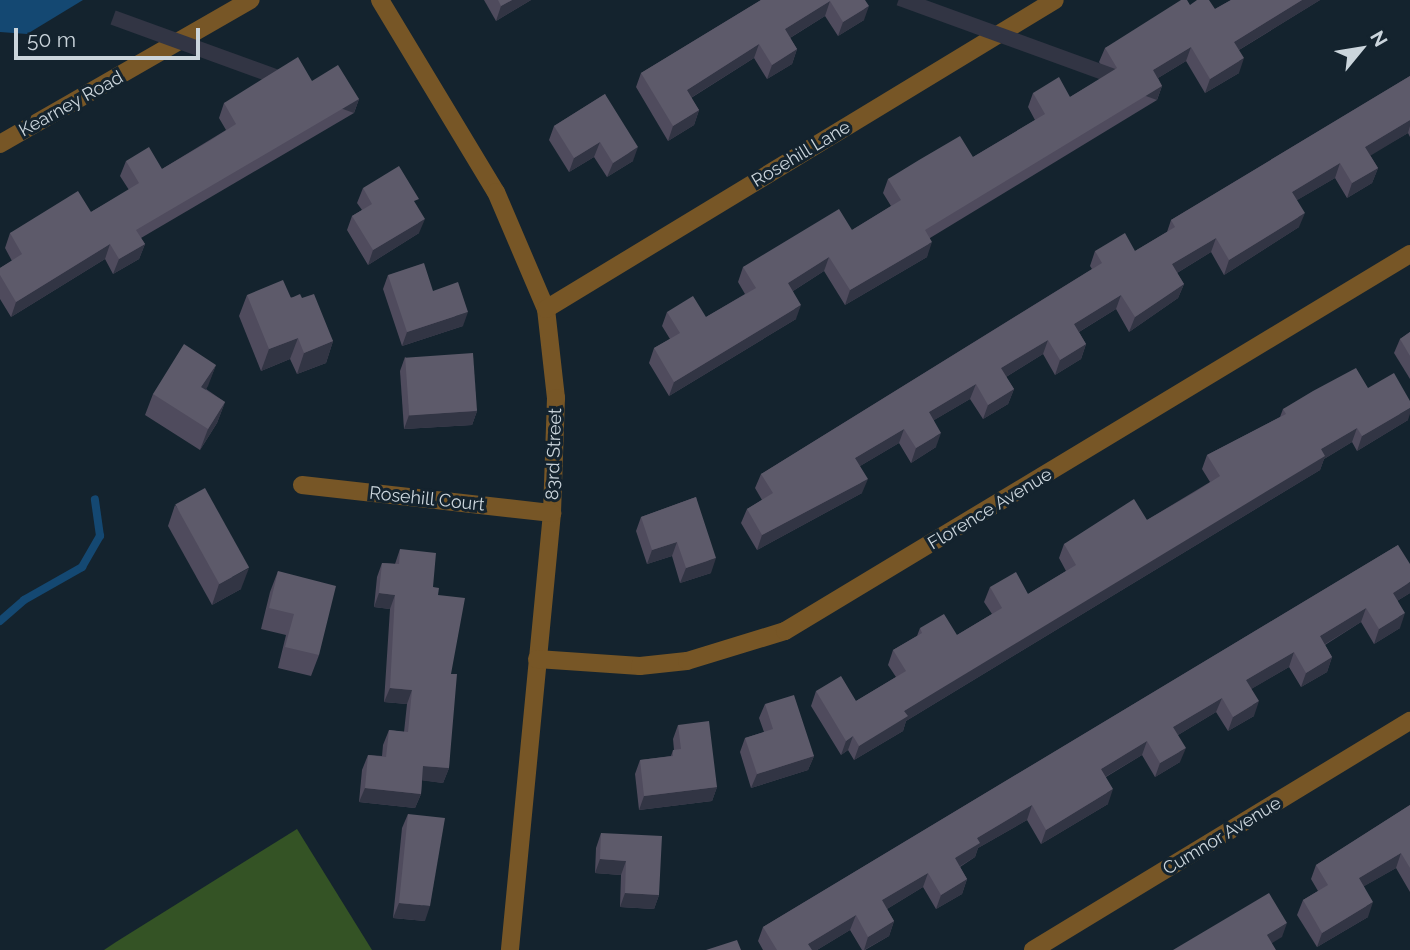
<!DOCTYPE html>
<html>
<head>
<meta charset="utf-8">
<style>
	body { margin:0 }
	#map { position:relative; width:1410px; height:950px; overflow:hidden; background:#14232e; font-family:Raleway,sans-serif }
	div>[style] { position:absolute }
	.green>* { inset:0; background:#345325 }
	.water>* { inset:0; background:#144872 }
	.stream>* { height:8px; margin:-4px; padding:0 4px; transform-origin:4px; border-radius:4px; background:#144872 }
	.minor>* { height:18px; margin:-9px; padding:0 9px; transform-origin:9px; border-radius:9px; background:#775626 }
	.wall>* { inset:0; background:#4f4b5d }
	.shaded-wall>* { inset:0; background:#323544; transform-origin:0 0 }
	.building>* { inset:0; background:#5d5a6a; transform-origin:0 0 }
	span { translate:-50% -50%; white-space:nowrap; text-align:center; line-height:1.15; -webkit-text-stroke:6px #14232e; paint-order:stroke }
	.street-label { font-size:18px; color:#cbd5dc }
	.north { position:absolute; left:1326px; top:14px; width:70px; height:70px; -webkit-text-stroke:5px #14232e; paint-order:stroke; rotate:60deg; font-size:19px; font-weight:700; line-height:28px; text-align:center; color:#cbd5dc }
	.north::after { content:''; display:block; margin:auto; width:24px; height:32px; background:#cbd5dc; clip-path:polygon(50% 0,100% 100%,50% 72%,0 100%) }
	.scale { position:absolute; left:14px; top:28px; width:186px; height:32px; box-sizing:border-box; border:4px solid #cbd5dc; border-top:0; padding-left:9px; font-size:21px; line-height:24px; white-space:nowrap; color:#cbd5dc; -webkit-text-stroke:5px #14232e; paint-order:stroke }
</style>
</head>
<body>
<div id="map">
	<div class="green">
		<div style="clip-path:polygon(297px 829px,372px 950px,104px 950px,116px 942px)"></div>
	</div>
	<div class="water">
		<div style="clip-path:polygon(0 0,83px 0,27px 34px,0 32px)"></div>
	</div>
	<div class="stream">
		<div style="left:0;top:621px;width:32px;rotate:-41deg"></div>
		<div style="left:24px;top:600px;width:67px;rotate:-29.6deg"></div>
		<div style="left:82px;top:567px;width:36px;rotate:-60deg"></div>
		<div style="left:100px;top:536px;width:37px;rotate:-98deg"></div>
	</div>
	<div class="minor">
		<div style="left:380px;top:0;width:224px;rotate:58.9deg"></div>
		<div style="left:496px;top:192px;width:127px;rotate:66.9deg"></div>
		<div style="left:546px;top:309px;width:90px;rotate:83.6deg"></div>
		<div style="left:556px;top:398px;width:115px;rotate:92deg"></div>
		<div style="left:552px;top:513px;width:439px;rotate:95.5deg"></div>
		<div style="left:0;top:144px;width:289px;rotate:-29.9deg"></div>
		<div style="left:546px;top:309px;width:595px;rotate:-31.26deg"></div>
		<div style="left:302px;top:485px;width:252px;rotate:6.4deg"></div>
		<div style="left:537px;top:659px;width:103px;rotate:3.9deg"></div>
		<div style="left:640px;top:666px;width:47px;rotate:-6.1deg"></div>
		<div style="left:687px;top:661px;width:102px;rotate:-17deg"></div>
		<div style="left:785px;top:631px;width:730px;rotate:-31.1deg"></div>
		<div style="left:1033px;top:950px;width:441px;rotate:-31.3deg"></div>
	</div>
	<div class="wall">
		<div style="clip-path:polygon(484px 0,531px 0,496px 21px)"></div>
		<div style="clip-path:polygon(761px 0,865px 0,864px 20px,838px 36px,825px 16px,790px 38px,797px 49px,792px 64px,767px 79px,754px 58px,691px 98px,699px 110px,694px 125px,668px 141px,636px 87px,641px 73px)"></div>
		<div style="clip-path:polygon(1231px 0,1320px 0,1239px 50px,1239px 73px,1205px 93px,1186px 61px,1158px 78px,1162px 86px,1157px 100px,930px 238px,927px 257px,845px 305px,824px 271px,793px 291px,796px 319px,669px 396px,649px 363px,654px 348px,670px 339px,662px 326px,667px 312px,706px 317px,745px 294px,738px 282px,743px 267px,852px 230px,891px 206px,883px 193px,888px 179px,973px 157px,1035px 120px,1028px 107px,1033px 93px,1070px 97px,1107px 75px,1099px 62px,1105px 48px,1190px 5px,1215px 9px)"></div>
		<div style="clip-path:polygon(1410px 76px,1410px 137px,1408px 133px,1370px 155px,1378px 168px,1372px 183px,1347px 198px,1335px 178px,1297px 200px,1299px 227px,1224px 275px,1211px 252px,1177px 273px,1184px 284px,1178px 298px,1129px 332px,1116px 309px,1079px 332px,1086px 344px,1081px 359px,1055px 375px,1043px 354px,1006px 377px,1014px 389px,1008px 404px,983px 419px,970px 399px,934px 420px,936px 447px,911px 463px,899px 443px,860px 466px,862px 493px,757px 550px,741px 523px,747px 509px,762px 500px,755px 488px,761px 474px,1092px 269px,1090px 266px,1095px 251px,1135px 251px,1167px 232px,1171px 220px)"></div>
		<div style="clip-path:polygon(312px 81px,359px 99px,354px 113px,141px 238px,145px 244px,139px 259px,113px 274px,105px 259px,11px 317px,0 299px,0 268px,12px 261px,5px 248px,10px 233px,91px 212px,129px 190px,120px 176px,126px 161px,162px 169px,226px 130px,219px 118px,224px 103px)"></div>
		<div style="clip-path:polygon(605px 94px,633px 161px,607px 177px,594px 157px,569px 172px,549px 140px,554px 126px)"></div>
		<div style="clip-path:polygon(363px 188px,417px 206px,419px 233px,368px 265px,347px 230px,352px 216px,362px 210px,357px 203px)"></div>
		<div style="clip-path:polygon(388px 275px,433px 291px,463px 326px,402px 346px,383px 289px)"></div>
		<div style="clip-path:polygon(247px 295px,302px 298px,333px 341px,326px 363px,297px 374px,290px 359px,261px 371px,239px 316px)"></div>
		<div style="clip-path:polygon(1410px 332px,1410px 379px,1394px 353px,1400px 339px)"></div>
		<div style="clip-path:polygon(405px 357px,477px 411px,472px 425px,404px 429px,400px 371px)"></div>
		<div style="clip-path:polygon(216px 365px,206px 389px,225px 402px,217px 423px,200px 450px,145px 415px,153px 394px)"></div>
		<div style="clip-path:polygon(1368px 388px,1408px 420px,1357px 451px,1352px 442px,1324px 459px,1320px 470px,906px 721px,903px 731px,854px 760px,848px 750px,841px 755px,811px 706px,816px 691px,856px 701px,896px 677px,888px 665px,893px 650px,917px 636px,920px 628px,957px 635px,992px 614px,984px 602px,990px 587px,1028px 594px,1066px 571px,1059px 558px,1064px 544px,1147px 520px,1210px 482px,1202px 469px,1207px 455px,1280px 417px,1283px 409px)"></div>
		<div style="clip-path:polygon(696px 497px,711px 573px,680px 583px,672px 556px,647px 564px,636px 531px,641px 517px)"></div>
		<div style="clip-path:polygon(175px 505px,241px 589px,212px 605px,168px 526px)"></div>
		<div style="clip-path:polygon(1398px 545px,1410px 593px,1397px 601px,1400px 628px,1374px 644px,1361px 622px,1325px 645px,1332px 657px,1327px 672px,1301px 687px,1289px 667px,1251px 689px,1254px 716px,1228px 731px,1216px 712px,1178px 735px,1180px 762px,1155px 777px,1142px 755px,1106px 777px,1108px 804px,1041px 844px,1027px 820px,978px 848px,975px 857px,960px 867px,967px 879px,962px 894px,936px 909px,923px 887px,887px 909px,894px 921px,889px 936px,865px 950px,862px 950px,850px 930px,817px 950px,763px 950px,758px 941px,763px 927px)"></div>
		<div style="clip-path:polygon(400px 549px,433px 587px,438px 595px,451px 674px,449px 768px,443px 783px,422px 780px,421px 794px,415px 808px,359px 802px,362px 770px,368px 755px,382px 756px,383px 745px,389px 730px,404px 732px,407px 704px,384px 702px,390px 609px,374px 607px,377px 577px,382px 563px,395px 564px)"></div>
		<div style="clip-path:polygon(278px 571px,319px 655px,311px 676px,278px 668px,286px 635px,261px 629px,270px 592px)"></div>
		<div style="clip-path:polygon(765px 704px,814px 756px,808px 770px,751px 788px,740px 752px,745px 738px,764px 732px,759px 718px)"></div>
		<div style="clip-path:polygon(678px 725px,717px 787px,712px 801px,639px 810px,635px 774px,640px 760px,671px 756px,673px 750px,674px 750px,673px 739px)"></div>
		<div style="clip-path:polygon(1410px 805px,1410px 892px,1396px 868px,1364px 886px,1368px 917px,1317px 947px,1297px 915px,1303px 900px,1318px 891px,1311px 879px,1316px 865px)"></div>
		<div style="clip-path:polygon(408px 814px,425px 921px,393px 918px,402px 828px)"></div>
		<div style="clip-path:polygon(601px 833px,659px 895px,654px 909px,620px 907px,621px 875px,595px 873px,596px 848px)"></div>
	</div>
	<div class="shaded-wall">
		<div style="clip-path:polygon(512px 0,531px 0,496px 21px,501px 6px)"></div>
		<div style="clip-path:polygon(1302px 0,1320px 0,1229px 56px,1234px 42px)"></div>
		<div style="clip-path:polygon(830px 1px,825px 16px,780px 44px,785px 29px)"></div>
		<div style="clip-path:polygon(869px 6px,864px 20px,838px 36px,843px 22px)"></div>
		<div style="clip-path:polygon(759px 44px,754px 58px,681px 104px,687px 90px)"></div>
		<div style="clip-path:polygon(1191px 47px,1186px 61px,1148px 84px,1153px 70px)"></div>
		<div style="clip-path:polygon(797px 49px,792px 64px,767px 79px,772px 65px)"></div>
		<div style="clip-path:polygon(1244px 58px,1239px 73px,1205px 93px,1210px 79px)"></div>
		<div style="left:1162px;top:86px;width:15px;height:277px;rotate:110deg"></div>
		<div style="left:359px;top:99px;width:15px;height:259px;rotate:110deg"></div>
		<div style="clip-path:polygon(699px 110px,694px 125px,668px 141px,673px 126px)"></div>
		<div style="clip-path:polygon(1410px 120px,1410px 126px,1408px 133px,1360px 162px,1365px 147px)"></div>
		<div style="clip-path:polygon(600px 142px,594px 157px,569px 172px,574px 158px)"></div>
		<div style="clip-path:polygon(638px 147px,633px 161px,607px 177px,613px 163px)"></div>
		<div style="clip-path:polygon(1340px 163px,1335px 178px,1287px 206px,1292px 192px)"></div>
		<div style="clip-path:polygon(1378px 168px,1372px 183px,1347px 198px,1352px 183px)"></div>
		<div style="clip-path:polygon(1305px 213px,1299px 227px,1224px 275px,1229px 260px)"></div>
		<div style="clip-path:polygon(425px 219px,419px 233px,368px 265px,373px 250px)"></div>
		<div style="clip-path:polygon(1216px 238px,1211px 252px,1167px 279px,1172px 264px)"></div>
		<div style="clip-path:polygon(932px 242px,927px 257px,845px 305px,850px 290px)"></div>
		<div style="clip-path:polygon(110px 244px,105px 259px,11px 317px,16px 302px)"></div>
		<div style="clip-path:polygon(145px 244px,139px 259px,113px 274px,119px 259px)"></div>
		<div style="clip-path:polygon(829px 257px,824px 271px,782px 298px,788px 283px)"></div>
		<div style="clip-path:polygon(1184px 284px,1178px 298px,1129px 332px,1135px 317px)"></div>
		<div style="clip-path:polygon(1121px 295px,1116px 309px,1069px 338px,1074px 324px)"></div>
		<div style="clip-path:polygon(801px 305px,796px 319px,669px 396px,674px 382px)"></div>
		<div style="clip-path:polygon(468px 312px,463px 326px,402px 346px,407px 332px)"></div>
		<div style="clip-path:polygon(298px 338px,290px 359px,261px 371px,269px 349px)"></div>
		<div style="clip-path:polygon(1048px 340px,1043px 354px,996px 383px,1001px 368px)"></div>
		<div style="clip-path:polygon(333px 341px,326px 363px,297px 374px,304px 353px)"></div>
		<div style="clip-path:polygon(1086px 344px,1081px 359px,1055px 375px,1060px 360px)"></div>
		<div style="clip-path:polygon(216px 365px,208px 386px,194px 408px,201px 387px)"></div>
		<div style="clip-path:polygon(976px 384px,970px 399px,924px 426px,929px 412px)"></div>
		<div style="clip-path:polygon(1014px 389px,1008px 404px,983px 419px,988px 405px)"></div>
		<div style="clip-path:polygon(225px 402px,217px 423px,200px 450px,208px 429px)"></div>
		<div style="clip-path:polygon(1410px 408px,1410px 414px,1408px 420px,1357px 451px,1362px 436px)"></div>
		<div style="clip-path:polygon(477px 411px,472px 425px,404px 429px,409px 415px)"></div>
		<div style="clip-path:polygon(1357px 428px,1352px 442px,1324px 459px,1320px 470px,906px 721px,903px 731px,854px 760px,859px 746px,904px 711px,1321px 449px)"></div>
		<div style="clip-path:polygon(904px 429px,899px 443px,850px 472px,855px 458px)"></div>
		<div style="clip-path:polygon(941px 433px,936px 447px,911px 463px,916px 448px)"></div>
		<div style="clip-path:polygon(868px 479px,862px 493px,757px 550px,762px 535px)"></div>
		<div style="clip-path:polygon(677px 542px,672px 556px,647px 564px,652px 550px)"></div>
		<div style="clip-path:polygon(716px 558px,711px 573px,680px 583px,686px 568px)"></div>
		<div style="clip-path:polygon(249px 568px,241px 589px,212px 605px,219px 584px)"></div>
		<div style="clip-path:polygon(1410px 582px,1410px 593px,1387px 607px,1393px 593px)"></div>
		<div style="clip-path:polygon(379px 593px,395px 595px,390px 609px,374px 607px)"></div>
		<div style="clip-path:polygon(1366px 608px,1361px 622px,1314px 651px,1320px 636px)"></div>
		<div style="clip-path:polygon(1405px 613px,1400px 628px,1374px 644px,1379px 629px)"></div>
		<div style="clip-path:polygon(1294px 652px,1289px 667px,1241px 695px,1246px 680px)"></div>
		<div style="clip-path:polygon(1332px 657px,1327px 672px,1301px 687px,1306px 673px)"></div>
		<div style="clip-path:polygon(390px 688px,412px 690px,407px 704px,384px 702px)"></div>
		<div style="clip-path:polygon(1222px 698px,1216px 712px,1168px 741px,1173px 727px)"></div>
		<div style="clip-path:polygon(1259px 701px,1254px 716px,1228px 731px,1233px 717px)"></div>
		<div style="clip-path:polygon(853px 736px,848px 750px,841px 755px,846px 741px)"></div>
		<div style="clip-path:polygon(1147px 741px,1142px 755px,1095px 783px,1101px 769px)"></div>
		<div style="clip-path:polygon(1186px 748px,1180px 762px,1155px 777px,1160px 763px)"></div>
		<div style="clip-path:polygon(814px 756px,808px 770px,751px 788px,757px 774px)"></div>
		<div style="clip-path:polygon(423px 766px,449px 768px,443px 783px,418px 780px)"></div>
		<div style="clip-path:polygon(717px 787px,712px 801px,639px 810px,644px 796px)"></div>
		<div style="clip-path:polygon(365px 788px,421px 794px,415px 808px,359px 802px)"></div>
		<div style="clip-path:polygon(1113px 789px,1108px 804px,1041px 844px,1046px 830px)"></div>
		<div style="clip-path:polygon(1032px 805px,1027px 820px,978px 848px,975px 857px,949px 873px,955px 858px,977px 838px)"></div>
		<div style="clip-path:polygon(1401px 853px,1396px 868px,1354px 892px,1359px 878px)"></div>
		<div style="clip-path:polygon(600px 859px,626px 861px,621px 875px,595px 873px)"></div>
		<div style="clip-path:polygon(928px 873px,923px 887px,877px 915px,882px 900px)"></div>
		<div style="clip-path:polygon(967px 879px,962px 894px,936px 909px,941px 895px)"></div>
		<div style="clip-path:polygon(625px 893px,659px 895px,654px 909px,620px 907px)"></div>
		<div style="clip-path:polygon(1373px 902px,1368px 917px,1317px 947px,1322px 933px)"></div>
		<div style="clip-path:polygon(399px 903px,430px 906px,425px 921px,393px 918px)"></div>
		<div style="clip-path:polygon(856px 915px,850px 930px,817px 950px,806px 950px,808px 944px)"></div>
		<div style="clip-path:polygon(894px 921px,889px 936px,864px 950px,868px 937px)"></div>
		<div style="clip-path:polygon(1287px 923px,1282px 937px,1262px 949px,1267px 935px)"></div>
	</div>
	<div class="building">
		<div style="clip-path:polygon(498px 0,512px 0,501px 6px)"></div>
		<div style="clip-path:polygon(761px 0,865px 0,869px 6px,843px 22px,830px 1px,785px 29px,797px 49px,772px 65px,759px 44px,687px 90px,699px 110px,673px 126px,641px 73px)"></div>
		<div style="clip-path:polygon(1181px 0,1187px 0,1190px 5px,1197px 0,1209px 0,1215px 9px,1231px 0,1302px 0,1234px 42px,1244px 58px,1210px 79px,1191px 47px,1153px 70px,1162px 86px,925px 230px,932px 242px,850px 290px,829px 257px,788px 283px,801px 305px,674px 382px,654px 348px,680px 333px,667px 312px,693px 296px,706px 317px,756px 288px,743px 267px,839px 209px,852px 230px,901px 200px,888px 179px,919px 160px,960px 136px,973px 157px,1045px 114px,1033px 93px,1059px 77px,1070px 97px,1117px 68px,1105px 48px)"></div>
		<div style="clip-path:polygon(298px 57px,312px 81px,338px 65px,359px 99px,136px 230px,145px 244px,119px 259px,110px 244px,16px 302px,0 275px,0 268px,22px 254px,10px 233px,78px 191px,91px 212px,139px 183px,126px 161px,149px 147px,162px 169px,211px 140px,236px 124px,224px 103px)"></div>
		<div style="clip-path:polygon(1410px 76px,1410px 120px,1365px 147px,1378px 168px,1352px 183px,1340px 163px,1292px 192px,1305px 213px,1229px 260px,1216px 238px,1172px 264px,1184px 284px,1135px 317px,1121px 295px,1074px 324px,1086px 344px,1060px 360px,1048px 340px,1001px 368px,1014px 389px,988px 405px,976px 384px,929px 412px,941px 433px,916px 448px,904px 429px,855px 458px,868px 479px,762px 535px,747px 509px,773px 493px,761px 474px,1102px 263px,1095px 251px,1125px 233px,1135px 251px,1175px 227px,1171px 220px)"></div>
		<div style="clip-path:polygon(605px 94px,638px 147px,613px 163px,600px 142px,574px 158px,554px 126px)"></div>
		<div style="clip-path:polygon(399px 166px,419px 199px,414px 201px,425px 219px,373px 250px,352px 216px,372px 204px,363px 188px)"></div>
		<div style="clip-path:polygon(424px 263px,433px 291px,458px 282px,468px 312px,407px 332px,388px 275px)"></div>
		<div style="clip-path:polygon(283px 280px,291px 298px,300px 294px,302px 298px,314px 294px,333px 341px,304px 353px,298px 338px,269px 349px,247px 295px)"></div>
		<div style="clip-path:polygon(1410px 332px,1410px 356px,1400px 339px)"></div>
		<div style="clip-path:polygon(184px 344px,216px 365px,201px 387px,225px 402px,208px 429px,153px 394px)"></div>
		<div style="left:473px;top:353px;width:58px;height:68px;rotate:86deg"></div>
		<div style="clip-path:polygon(1356px 368px,1368px 388px,1394px 373px,1410px 401px,1410px 408px,1362px 436px,1357px 428px,1321px 449px,1325px 456px,904px 711px,908px 716px,859px 746px,853px 736px,846px 741px,816px 691px,841px 676px,856px 701px,906px 671px,893px 650px,922px 633px,920px 628px,944px 614px,957px 635px,1002px 608px,990px 587px,1016px 572px,1028px 594px,1076px 565px,1064px 544px,1134px 499px,1147px 520px,1195px 492px,1220px 476px,1207px 455px,1286px 414px,1283px 409px,1313px 391px)"></div>
		<div style="left:205px;top:488px;width:91px;height:34px;rotate:61deg"></div>
		<div style="clip-path:polygon(696px 497px,716px 558px,686px 568px,677px 542px,652px 550px,641px 517px)"></div>
		<div style="clip-path:polygon(1398px 545px,1410px 564px,1410px 582px,1393px 593px,1405px 613px,1379px 629px,1366px 608px,1320px 636px,1332px 657px,1306px 673px,1294px 652px,1246px 680px,1259px 701px,1233px 717px,1222px 698px,1173px 727px,1186px 748px,1160px 763px,1147px 741px,1101px 769px,1113px 789px,1046px 830px,1032px 805px,977px 838px,980px 843px,955px 858px,967px 879px,941px 895px,928px 873px,882px 900px,894px 921px,868px 937px,856px 915px,808px 944px,812px 950px,777px 950px,763px 927px)"></div>
		<div style="clip-path:polygon(400px 549px,436px 553px,433px 587px,439px 588px,438px 595px,465px 598px,451px 674px,457px 674px,449px 768px,423px 766px,421px 794px,365px 788px,368px 755px,386px 757px,389px 730px,408px 732px,412px 690px,390px 688px,395px 595px,379px 593px,382px 563px,399px 564px)"></div>
		<div style="clip-path:polygon(278px 571px,336px 586px,319px 655px,285px 647px,294px 614px,269px 608px)"></div>
		<div style="clip-path:polygon(794px 695px,814px 756px,757px 774px,745px 738px,773px 729px,765px 704px)"></div>
		<div style="clip-path:polygon(709px 721px,717px 787px,644px 796px,640px 760px,673px 756px,673px 750px,681px 749px,678px 725px)"></div>
		<div style="clip-path:polygon(1410px 805px,1410px 868px,1401px 853px,1359px 878px,1373px 902px,1322px 933px,1303px 900px,1328px 885px,1316px 865px)"></div>
		<div style="clip-path:polygon(408px 814px,445px 818px,430px 906px,399px 903px)"></div>
		<div style="clip-path:polygon(601px 833px,662px 836px,659px 895px,625px 893px,626px 861px,600px 859px)"></div>
		<div style="clip-path:polygon(1269px 893px,1287px 923px,1267px 935px,1276px 950px,1173px 950px)"></div>
		<div style="clip-path:polygon(737px 940px,741px 950px,706px 950px)"></div>
	</div>
	<div class="street-label">
		<span style="left:71px;top:104px;rotate:-29deg">Kearney Road</span>
		<span style="left:801px;top:154px;rotate:-31deg">Rosehill Lane</span>
		<span style="left:554px;top:454px;rotate:-88deg">83rd Street</span>
		<span style="left:427px;top:499px;rotate:6deg">Rosehill Court</span>
		<span style="left:990px;top:509px;rotate:-31deg">Florence Avenue</span>
		<span style="left:1222px;top:836px;rotate:-31deg">Cumnor Avenue</span>
	</div>
	<div class="north">N</div>
	<div class="scale">50 m</div>
</div>
</body>
</html>
